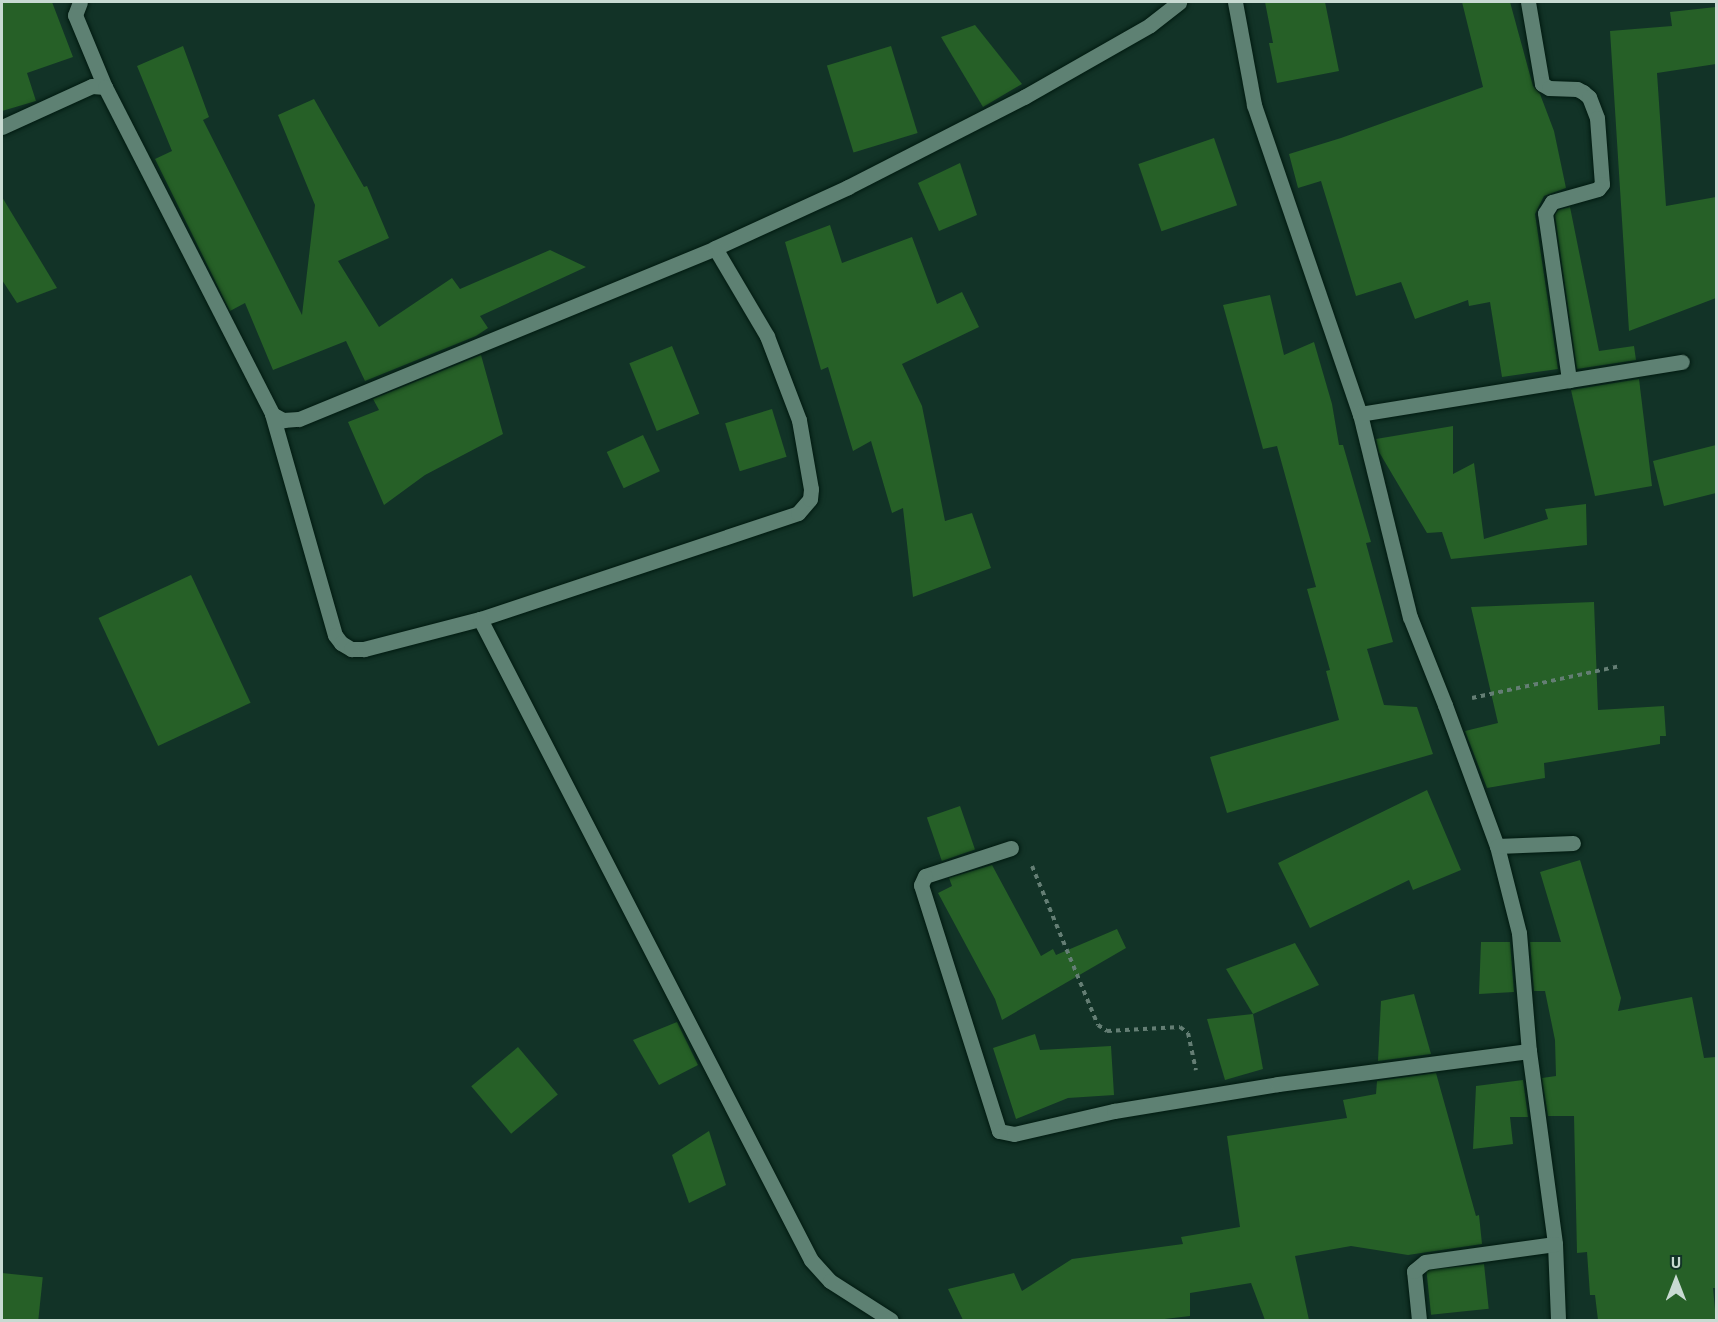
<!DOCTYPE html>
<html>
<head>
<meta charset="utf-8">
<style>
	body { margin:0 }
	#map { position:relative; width:1718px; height:1322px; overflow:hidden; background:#123327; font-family:"Titillium Web",sans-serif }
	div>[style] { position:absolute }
	.building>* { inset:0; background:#266027; transform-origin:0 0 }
	.path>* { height:4px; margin-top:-2px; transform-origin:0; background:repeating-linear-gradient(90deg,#647e74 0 4.5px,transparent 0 9px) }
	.roads { filter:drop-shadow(0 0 2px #001a10) drop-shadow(0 0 2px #001a10) }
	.minor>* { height:15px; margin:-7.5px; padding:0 7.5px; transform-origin:7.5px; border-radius:7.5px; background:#5e8173 }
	span { translate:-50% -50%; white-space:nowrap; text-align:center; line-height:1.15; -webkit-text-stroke:4.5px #123327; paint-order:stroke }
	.frame { position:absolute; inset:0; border:3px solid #c8dad2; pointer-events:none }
	.north { position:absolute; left:1646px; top:1250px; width:60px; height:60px; -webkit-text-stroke:4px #123327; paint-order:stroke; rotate:0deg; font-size:16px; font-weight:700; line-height:24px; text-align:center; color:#c8dad2 }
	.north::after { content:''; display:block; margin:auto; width:21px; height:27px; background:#c8dad2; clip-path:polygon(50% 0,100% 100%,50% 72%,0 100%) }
</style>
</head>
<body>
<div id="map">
	<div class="building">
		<div style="clip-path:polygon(2px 2px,52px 2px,73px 57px,27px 73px,36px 101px,2px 111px)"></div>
		<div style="clip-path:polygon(1265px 2px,1325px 2px,1339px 71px,1277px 83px,1269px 43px,1273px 43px)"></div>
		<div style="clip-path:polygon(1462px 2px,1510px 2px,1533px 86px,1540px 94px,1554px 131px,1566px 188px,1544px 196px,1535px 214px,1558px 369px,1502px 377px,1490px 302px,1469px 306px,1468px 300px,1415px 319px,1401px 282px,1356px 296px,1321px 181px,1298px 188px,1289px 154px,1341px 138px,1483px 87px)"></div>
		<div style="clip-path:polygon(1716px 7px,1716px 64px,1657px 73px,1666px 206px,1716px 197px,1716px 298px,1629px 331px,1610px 31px,1672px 26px,1670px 12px)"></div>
		<div style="clip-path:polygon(975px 25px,1022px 84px,983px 107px,941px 37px)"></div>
		<div style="clip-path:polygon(183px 46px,209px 117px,203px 120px,302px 315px,315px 205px,278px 115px,314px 99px,364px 187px,367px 186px,389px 238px,338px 261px,379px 327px,452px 278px,460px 289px,550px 250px,586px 267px,480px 316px,488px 328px,476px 336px,365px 381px,346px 341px,273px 370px,245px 303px,230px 311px,155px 159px,172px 151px,137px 66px)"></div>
		<div style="left:891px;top:46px;width:91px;height:67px;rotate:73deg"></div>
		<div style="left:1214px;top:138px;width:71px;height:80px;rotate:71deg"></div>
		<div style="clip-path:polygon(960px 163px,977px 215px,939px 231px,918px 183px)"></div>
		<div style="clip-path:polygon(2px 197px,57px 288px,17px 303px,2px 280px)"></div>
		<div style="clip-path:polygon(1570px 207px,1599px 351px,1634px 346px,1636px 360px,1577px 369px,1555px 215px,1558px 210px)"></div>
		<div style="clip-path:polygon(830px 225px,842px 263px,912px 237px,937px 304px,962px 292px,979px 327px,902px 364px,922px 406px,945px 521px,972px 513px,991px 568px,913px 597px,903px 508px,892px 513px,871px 441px,853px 451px,828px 367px,821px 370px,785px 242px)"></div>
		<div style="clip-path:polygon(1270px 295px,1284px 355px,1314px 342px,1332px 404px,1339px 445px,1343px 445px,1371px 542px,1366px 543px,1393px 642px,1367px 649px,1384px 705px,1417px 707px,1433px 754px,1227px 813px,1210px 757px,1339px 720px,1326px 671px,1330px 670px,1307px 589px,1316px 587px,1277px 446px,1263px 449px,1223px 305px)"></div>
		<div style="left:672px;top:346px;width:73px;height:46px;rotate:68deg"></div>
		<div style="clip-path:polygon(481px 355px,503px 434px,425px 475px,384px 505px,348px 422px,379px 410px,373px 399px)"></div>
		<div style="clip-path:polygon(1639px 379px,1652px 486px,1595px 496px,1571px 390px)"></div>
		<div style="left:772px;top:409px;width:50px;height:49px;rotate:73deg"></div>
		<div style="clip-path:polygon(1453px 426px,1453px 474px,1474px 463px,1484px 539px,1548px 519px,1545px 509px,1586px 504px,1587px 545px,1451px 559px,1442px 532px,1427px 533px,1379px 452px,1376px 439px)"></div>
		<div style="left:643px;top:435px;width:40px;height:40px;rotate:65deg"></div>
		<div style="clip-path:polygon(1716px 445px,1716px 493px,1664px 506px,1653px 461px)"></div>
		<div style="left:191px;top:575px;width:141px;height:102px;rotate:65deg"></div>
		<div style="clip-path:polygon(1594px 602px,1598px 710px,1664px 706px,1666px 736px,1660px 736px,1660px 744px,1544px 763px,1545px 778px,1487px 788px,1465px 731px,1498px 723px,1471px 607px)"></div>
		<div style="clip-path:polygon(1427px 790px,1461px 870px,1413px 890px,1409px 880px,1310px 928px,1278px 863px)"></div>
		<div style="left:960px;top:806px;width:46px;height:35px;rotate:71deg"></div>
		<div style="clip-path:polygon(1580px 860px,1621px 998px,1618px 1011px,1692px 997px,1704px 1058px,1716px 1057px,1716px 1288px,1713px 1288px,1716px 1320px,1598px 1320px,1595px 1295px,1590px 1295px,1587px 1252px,1577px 1253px,1574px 1116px,1548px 1116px,1542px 1078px,1556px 1076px,1555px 1040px,1545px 991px,1534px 991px,1530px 942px,1561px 942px,1540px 872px)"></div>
		<div style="clip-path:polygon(992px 865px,1041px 956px,1053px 949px,1056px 955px,1117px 929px,1126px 948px,1002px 1020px,995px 999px,938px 893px,952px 886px,949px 878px)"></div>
		<div style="clip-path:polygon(1481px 942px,1510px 942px,1514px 992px,1479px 994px)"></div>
		<div style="clip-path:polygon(1295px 943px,1319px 985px,1253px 1014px,1226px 969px)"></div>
		<div style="clip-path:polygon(1414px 994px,1431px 1054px,1378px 1061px,1381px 1001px)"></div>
		<div style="clip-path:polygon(1253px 1014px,1263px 1069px,1225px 1080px,1207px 1019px)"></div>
		<div style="clip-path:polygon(677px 1022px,698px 1065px,659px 1085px,633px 1040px)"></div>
		<div style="clip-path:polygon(1035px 1034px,1040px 1050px,1111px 1046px,1114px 1095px,1068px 1098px,1016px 1119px,993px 1048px)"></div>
		<div style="left:518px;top:1047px;width:62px;height:61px;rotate:50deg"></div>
		<div style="clip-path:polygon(1436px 1073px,1476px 1216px,1479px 1215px,1482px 1244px,1408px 1255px,1351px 1246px,1295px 1256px,1309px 1320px,1265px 1320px,1251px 1283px,1190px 1293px,1190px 1316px,1156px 1320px,963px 1320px,948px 1289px,1014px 1273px,1022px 1291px,1072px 1259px,1183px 1244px,1181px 1237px,1240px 1227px,1227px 1136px,1347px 1118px,1343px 1100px,1376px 1094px,1377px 1081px)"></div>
		<div style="clip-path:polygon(1523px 1080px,1528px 1117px,1510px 1117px,1513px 1144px,1473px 1149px,1476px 1086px)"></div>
		<div style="clip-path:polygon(709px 1131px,726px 1185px,689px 1203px,672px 1155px)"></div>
		<div style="left:1484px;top:1264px;width:45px;height:58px;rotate:84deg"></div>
		<div style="left:2px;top:1273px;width:41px;height:47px;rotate:6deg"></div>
	</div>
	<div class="path">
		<div style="left:1472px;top:698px;width:151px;rotate:-12.2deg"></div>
		<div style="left:1032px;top:866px;width:172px;rotate:67.5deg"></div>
		<div style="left:1098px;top:1025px;width:11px;rotate:34deg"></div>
		<div style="left:1107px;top:1031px;width:73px;rotate:-3.1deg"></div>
		<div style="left:1180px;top:1027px;width:10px;rotate:37deg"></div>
		<div style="left:1188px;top:1033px;width:38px;rotate:78deg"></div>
	</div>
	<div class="roads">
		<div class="minor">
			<div style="left:80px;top:2px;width:14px;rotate:111deg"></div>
			<div style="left:75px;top:15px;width:78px;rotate:67.4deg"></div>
			<div style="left:1235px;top:2px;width:105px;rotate:79.5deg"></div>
			<div style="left:1254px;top:105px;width:327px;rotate:71.1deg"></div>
			<div style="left:1360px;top:414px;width:209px;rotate:76.2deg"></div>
			<div style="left:1410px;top:617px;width:95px;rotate:68.3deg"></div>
			<div style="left:1445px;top:705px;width:150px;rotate:69.8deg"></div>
			<div style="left:1497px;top:846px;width:90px;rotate:75.8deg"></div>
			<div style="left:1519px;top:933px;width:118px;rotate:85.2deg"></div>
			<div style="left:1529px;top:1051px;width:195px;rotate:82.3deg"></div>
			<div style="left:1555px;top:1244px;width:76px;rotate:87.7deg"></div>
			<div style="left:1528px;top:2px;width:83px;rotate:80.3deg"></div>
			<div style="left:1542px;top:84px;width:8px;rotate:30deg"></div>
			<div style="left:1549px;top:88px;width:28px;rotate:2deg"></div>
			<div style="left:1577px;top:89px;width:7px;rotate:27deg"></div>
			<div style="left:1583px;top:92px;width:8px;rotate:40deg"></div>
			<div style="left:1589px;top:97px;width:22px;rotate:69deg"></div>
			<div style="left:1597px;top:118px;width:66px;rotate:85.7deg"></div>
			<div style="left:1602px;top:184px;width:6px;rotate:129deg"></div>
			<div style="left:1598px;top:189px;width:48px;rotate:164.2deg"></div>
			<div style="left:1552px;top:202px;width:13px;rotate:122deg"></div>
			<div style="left:1545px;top:213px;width:169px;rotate:81.8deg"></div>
			<div style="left:2px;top:127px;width:99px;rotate:-24.5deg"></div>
			<div style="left:92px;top:86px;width:13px;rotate:4deg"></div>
			<div style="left:105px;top:87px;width:367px;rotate:62.9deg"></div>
			<div style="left:272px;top:414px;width:13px;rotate:29deg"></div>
			<div style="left:283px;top:420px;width:16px;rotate:-4deg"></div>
			<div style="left:299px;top:419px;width:450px;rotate:-22.3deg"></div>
			<div style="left:715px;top:248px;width:146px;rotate:-24.6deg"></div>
			<div style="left:848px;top:187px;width:198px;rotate:-27.1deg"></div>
			<div style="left:1024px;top:97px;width:145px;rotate:-29.7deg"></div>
			<div style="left:1150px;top:25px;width:37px;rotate:-38deg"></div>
			<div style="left:272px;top:414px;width:230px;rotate:74.1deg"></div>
			<div style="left:335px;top:635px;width:10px;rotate:53deg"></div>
			<div style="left:341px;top:643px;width:12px;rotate:31deg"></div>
			<div style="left:351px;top:649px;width:13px"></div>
			<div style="left:364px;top:649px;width:120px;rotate:-14.5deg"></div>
			<div style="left:480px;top:619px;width:335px;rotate:-18.4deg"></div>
			<div style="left:798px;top:513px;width:18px;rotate:-49deg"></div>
			<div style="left:810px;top:499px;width:10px;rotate:-84deg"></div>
			<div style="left:811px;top:489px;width:70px;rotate:-99.9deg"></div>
			<div style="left:799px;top:420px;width:90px;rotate:-110.9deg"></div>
			<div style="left:767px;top:336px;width:102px;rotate:-120.6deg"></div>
			<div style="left:1360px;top:414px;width:326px;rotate:-9.2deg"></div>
			<div style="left:480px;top:619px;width:721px;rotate:62.69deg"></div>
			<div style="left:811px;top:1260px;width:28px;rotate:48deg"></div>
			<div style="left:830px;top:1281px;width:72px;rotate:32.6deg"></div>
			<div style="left:1497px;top:846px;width:76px;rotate:-2.3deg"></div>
			<div style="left:1011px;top:848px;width:90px;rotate:162deg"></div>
			<div style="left:925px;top:876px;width:10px;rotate:114deg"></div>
			<div style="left:921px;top:885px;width:258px;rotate:72.4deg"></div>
			<div style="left:999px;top:1131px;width:15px;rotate:11deg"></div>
			<div style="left:1014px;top:1134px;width:103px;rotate:-13deg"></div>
			<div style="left:1114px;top:1111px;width:166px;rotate:-9.3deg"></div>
			<div style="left:1278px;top:1084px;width:253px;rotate:-7.5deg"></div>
			<div style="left:1419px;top:1320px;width:49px;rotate:-95.8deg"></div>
			<div style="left:1414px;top:1271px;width:14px;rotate:-39deg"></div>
			<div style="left:1425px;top:1262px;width:131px;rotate:-7.9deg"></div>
		</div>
	</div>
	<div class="frame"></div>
	<div class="north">U</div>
</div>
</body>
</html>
